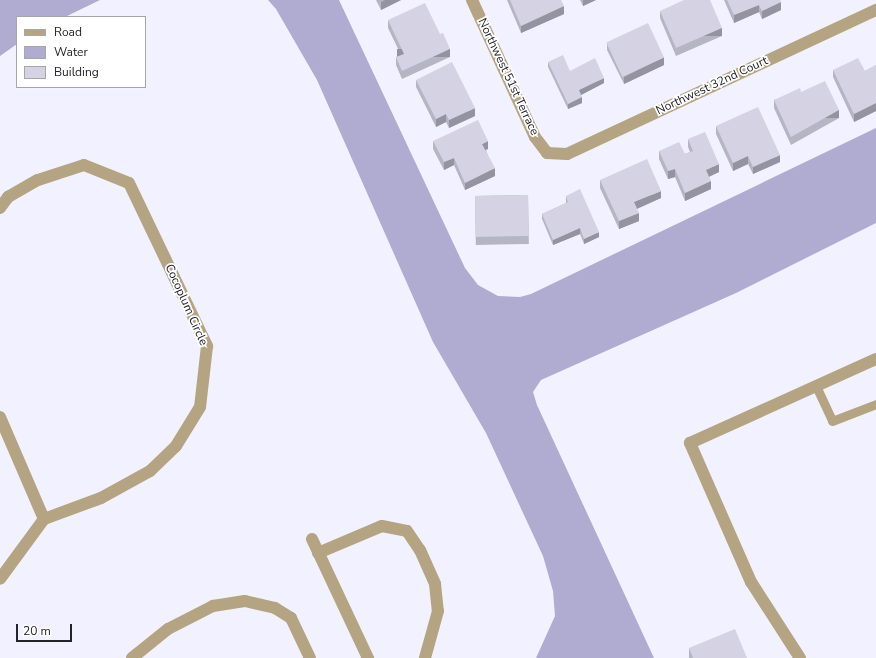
<!DOCTYPE html>
<html>
<head>
<meta charset="utf-8">
<style>
	body { margin:0 }
	#map { position:relative; width:876px; height:658px; overflow:hidden; background:#f2f1ff; font-family:"Nunito Sans",sans-serif }
	div>[style] { position:absolute }
	.water>* { inset:0; background:#b0abd0 }
	.lane>* { height:9px; margin:-4.5px; padding:0 4.5px; transform-origin:4.5px; border-radius:4.5px; background:#b4a482 }
	.street>* { height:12px; margin:-6px; padding:0 6px; transform-origin:6px; border-radius:6px; background:#b4a482 }
	.wall>* { inset:0; background:#b6b5c3; transform-origin:0 0 }
	.shaded-wall>* { inset:0; background:#94939f; transform-origin:0 0 }
	.building>* { inset:0; background:#d4d2e3; transform-origin:0 0 }
	span { translate:-50% -50%; white-space:nowrap; text-align:center; line-height:1.15; -webkit-text-stroke:3.5px #fff; paint-order:stroke }
	.street-label { font-size:12px; color:#24232a }
	.legend { position:absolute; left:16px; top:16px; width:130px; height:72px; box-sizing:border-box; background:#fff; border:1px solid #a7a7aa; margin:0; padding:5px 7px; list-style:none; font-size:12px; color:#24232a }
	.legend li { display:flex; align-items:center; gap:8px; height:20px }
	.legend b { width:20px; border:1px solid #a7a7aa }
	.scale { position:absolute; left:16px; top:624px; width:56px; height:18px; box-sizing:border-box; border:2px solid #24232a; border-top:0; padding-left:5px; font-size:12px; line-height:14px; white-space:nowrap; color:#24232a; -webkit-text-stroke:3px #fff; paint-order:stroke }
</style>
</head>
<body>
<div id="map">
	<div class="water">
		<div style="clip-path:polygon(0 0,100px 0,65px 17px,17px 17px,17px 44px,0 56px)"></div>
		<div style="clip-path:polygon(268px 0,339px 0,465px 268px,478px 285px,498px 296px,520px 297px,531px 294px,876px 128px,876px 223px,736px 293px,541px 380px,533px 392px,537px 405px,654px 658px,536px 658px,555px 616px,553px 591px,543px 556px,486px 433px,433px 342px,317px 80px,276px 9px)"></div>
	</div>
	<div class="lane">
		<div style="left:816px;top:386px;width:38px;rotate:65deg"></div>
		<div style="left:832px;top:421px;width:47px;rotate:-21.1deg"></div>
	</div>
	<div class="street">
		<div style="left:472px;top:0;width:151px;rotate:65.3deg"></div>
		<div style="left:535px;top:137px;width:20px;rotate:53deg"></div>
		<div style="left:547px;top:153px;width:20px;rotate:3deg"></div>
		<div style="left:567px;top:154px;width:341px;rotate:-25deg"></div>
		<div style="left:0;top:208px;width:14px;rotate:-54deg"></div>
		<div style="left:8px;top:197px;width:34px;rotate:-30deg"></div>
		<div style="left:38px;top:180px;width:48px;rotate:-18.1deg"></div>
		<div style="left:84px;top:165px;width:48px;rotate:21.8deg"></div>
		<div style="left:129px;top:183px;width:181px;rotate:64.4deg"></div>
		<div style="left:207px;top:346px;width:61px;rotate:96.5deg"></div>
		<div style="left:200px;top:407px;width:46px;rotate:121.6deg"></div>
		<div style="left:176px;top:446px;width:36px;rotate:136deg"></div>
		<div style="left:150px;top:471px;width:56px;rotate:151.1deg"></div>
		<div style="left:101px;top:498px;width:61px;rotate:159.8deg"></div>
		<div style="left:44px;top:519px;width:74px;rotate:126.3deg"></div>
		<div style="left:0;top:417px;width:111px;rotate:66.7deg"></div>
		<div style="left:312px;top:539px;width:132px;rotate:64.8deg"></div>
		<div style="left:318px;top:553px;width:69px;rotate:-22.9deg"></div>
		<div style="left:382px;top:526px;width:25px;rotate:11deg"></div>
		<div style="left:407px;top:531px;width:23px;rotate:56deg"></div>
		<div style="left:420px;top:550px;width:37px;rotate:66deg"></div>
		<div style="left:435px;top:584px;width:27px;rotate:84deg"></div>
		<div style="left:438px;top:611px;width:49px;rotate:105.5deg"></div>
		<div style="left:132px;top:658px;width:46px;rotate:-38.9deg"></div>
		<div style="left:168px;top:629px;width:51px;rotate:-27.1deg"></div>
		<div style="left:213px;top:606px;width:32px;rotate:-9deg"></div>
		<div style="left:245px;top:601px;width:31px;rotate:13deg"></div>
		<div style="left:275px;top:608px;width:19px;rotate:32deg"></div>
		<div style="left:291px;top:618px;width:44px;rotate:64.6deg"></div>
		<div style="left:800px;top:658px;width:90px;rotate:-122.8deg"></div>
		<div style="left:751px;top:582px;width:152px;rotate:-113.7deg"></div>
		<div style="left:690px;top:443px;width:204px;rotate:-24.3deg"></div>
	</div>
	<div class="wall">
		<div style="clip-path:polygon(376px 0,401px 0,381px 10px)"></div>
		<div style="clip-path:polygon(507px 0,561px 0,564px 14px,521px 33px)"></div>
		<div style="clip-path:polygon(580px 0,596px 0,583px 6px)"></div>
		<div style="clip-path:polygon(724px 0,780px 0,781px 10px,762px 19px,759px 12px,734px 23px)"></div>
		<div style="clip-path:polygon(660px 11px,722px 36px,676px 56px,660px 18px)"></div>
		<div style="clip-path:polygon(388px 20px,450px 57px,402px 79px,396px 65px,396px 57px,401px 55px,388px 28px)"></div>
		<div style="clip-path:polygon(607px 43px,664px 65px,624px 84px,607px 50px)"></div>
		<div style="clip-path:polygon(548px 62px,570px 71px,604px 83px,581px 95px,582px 103px,568px 109px,548px 67px)"></div>
		<div style="clip-path:polygon(876px 65px,876px 111px,854px 122px,833px 77px,833px 70px,865px 71px)"></div>
		<div style="clip-path:polygon(416px 80px,475px 116px,449px 128px,446px 122px,436px 127px,416px 87px)"></div>
		<div style="clip-path:polygon(801px 92px,839px 118px,791px 145px,774px 108px,774px 100px)"></div>
		<div style="clip-path:polygon(716px 126px,780px 162px,753px 174px,748px 164px,733px 171px,716px 134px)"></div>
		<div style="clip-path:polygon(688px 139px,719px 172px,709px 177px,711px 189px,685px 201px,675px 177px,668px 179px,659px 159px,659px 151px,685px 154px,690px 152px,688px 147px)"></div>
		<div style="clip-path:polygon(433px 141px,488px 149px,486px 150px,495px 176px,465px 190px,454px 165px,444px 170px,433px 149px)"></div>
		<div style="clip-path:polygon(600px 180px,661px 198px,637px 209px,639px 221px,619px 229px,600px 188px)"></div>
		<div style="left:528px;top:195px;width:49px;height:53px;rotate:89deg"></div>
		<div style="clip-path:polygon(566px 196px,599px 237px,584px 244px,580px 234px,553px 245px,542px 219px,542px 214px,566px 203px)"></div>
		<div style="clip-path:polygon(689px 648px,747px 658px,689px 658px)"></div>
	</div>
	<div class="shaded-wall">
		<div style="clip-path:polygon(385px 0,401px 0,381px 10px,381px 2px)"></div>
		<div style="clip-path:polygon(583px 0,596px 0,583px 6px)"></div>
		<div style="clip-path:polygon(781px 2px,781px 10px,762px 19px,762px 11px)"></div>
		<div style="clip-path:polygon(759px 5px,759px 12px,734px 23px,734px 15px)"></div>
		<div style="clip-path:polygon(564px 6px,564px 14px,521px 33px,521px 26px)"></div>
		<div style="left:722px;top:28px;width:8px;height:50px;rotate:90deg"></div>
		<div style="left:450px;top:49px;width:8px;height:53px;rotate:90deg"></div>
		<div style="clip-path:polygon(664px 57px,664px 65px,624px 84px,624px 77px)"></div>
		<div style="clip-path:polygon(604px 78px,604px 83px,579px 96px,579px 90px)"></div>
		<div style="clip-path:polygon(582px 97px,582px 103px,568px 109px,568px 104px)"></div>
		<div style="clip-path:polygon(876px 103px,876px 111px,854px 122px,854px 114px)"></div>
		<div style="clip-path:polygon(475px 108px,475px 116px,449px 128px,449px 120px)"></div>
		<div style="left:839px;top:110px;width:8px;height:55px;rotate:90deg"></div>
		<div style="clip-path:polygon(446px 114px,446px 122px,436px 127px,436px 119px)"></div>
		<div style="clip-path:polygon(488px 141px,488px 149px,482px 151px,482px 144px)"></div>
		<div style="clip-path:polygon(780px 155px,780px 162px,753px 174px,753px 167px)"></div>
		<div style="clip-path:polygon(748px 156px,748px 164px,733px 171px,733px 163px)"></div>
		<div style="clip-path:polygon(454px 158px,454px 165px,444px 170px,444px 162px)"></div>
		<div style="clip-path:polygon(719px 164px,719px 172px,706px 178px,706px 170px)"></div>
		<div style="clip-path:polygon(495px 168px,495px 176px,465px 190px,465px 183px)"></div>
		<div style="clip-path:polygon(675px 169px,675px 177px,668px 179px,668px 171px)"></div>
		<div style="clip-path:polygon(711px 181px,711px 189px,685px 201px,685px 193px)"></div>
		<div style="clip-path:polygon(661px 191px,661px 198px,634px 210px,634px 202px)"></div>
		<div style="clip-path:polygon(639px 213px,639px 221px,619px 229px,619px 221px)"></div>
		<div style="clip-path:polygon(580px 228px,580px 234px,553px 245px,553px 240px)"></div>
		<div style="clip-path:polygon(599px 232px,599px 237px,584px 244px,584px 239px)"></div>
	</div>
	<div class="building">
		<div style="clip-path:polygon(510px 0,561px 0,564px 6px,521px 26px)"></div>
		<div style="clip-path:polygon(684px 0,710px 0,722px 28px,676px 48px,660px 11px)"></div>
		<div style="clip-path:polygon(727px 0,780px 0,781px 2px,762px 11px,759px 5px,734px 15px)"></div>
		<div style="clip-path:polygon(425px 3px,440px 34px,443px 33px,450px 49px,402px 71px,396px 57px,404px 54px,388px 20px)"></div>
		<div style="left:648px;top:23px;width:38px;height:46px;rotate:65deg"></div>
		<div style="clip-path:polygon(563px 55px,570px 71px,595px 58px,604px 78px,579px 90px,582px 97px,568px 104px,548px 62px)"></div>
		<div style="clip-path:polygon(858px 58px,865px 71px,876px 65px,876px 103px,854px 114px,833px 70px)"></div>
		<div style="clip-path:polygon(452px 62px,475px 108px,449px 120px,446px 114px,436px 119px,416px 80px)"></div>
		<div style="clip-path:polygon(825px 81px,839px 110px,791px 137px,774px 100px,800px 88px,801px 92px)"></div>
		<div style="clip-path:polygon(758px 107px,780px 155px,753px 167px,748px 156px,733px 163px,716px 126px)"></div>
		<div style="clip-path:polygon(478px 120px,488px 141px,482px 144px,495px 168px,465px 183px,454px 158px,444px 162px,433px 141px)"></div>
		<div style="clip-path:polygon(705px 132px,719px 164px,706px 170px,711px 181px,685px 193px,675px 169px,668px 171px,659px 151px,679px 142px,685px 154px,693px 151px,688px 139px)"></div>
		<div style="clip-path:polygon(647px 159px,661px 191px,634px 202px,639px 213px,619px 221px,600px 180px)"></div>
		<div style="clip-path:polygon(580px 189px,599px 232px,584px 239px,580px 228px,553px 240px,542px 214px,568px 202px,566px 196px)"></div>
		<div style="left:528px;top:195px;width:41px;height:53px;rotate:89deg"></div>
		<div style="clip-path:polygon(735px 629px,747px 658px,693px 658px,689px 648px)"></div>
	</div>
	<div class="street-label">
		<span style="left:508px;top:77px;rotate:65deg">Northwest 51st Terrace</span>
		<span style="left:712px;top:86px;rotate:-25deg">Northwest 32nd Court</span>
		<span style="left:186px;top:305px;rotate:66deg">Cocoplum Circle</span>
	</div>
	<ul class="legend">
	<li><b style="height:5px;background:#b4a482"></b>Road</li>
	<li><b style="height:11px;background:#b0abd0"></b>Water</li>
	<li><b style="height:11px;background:#d4d2e3"></b>Building</li>
	</ul>
	<div class="scale">20 m</div>
</div>
</body>
</html>
